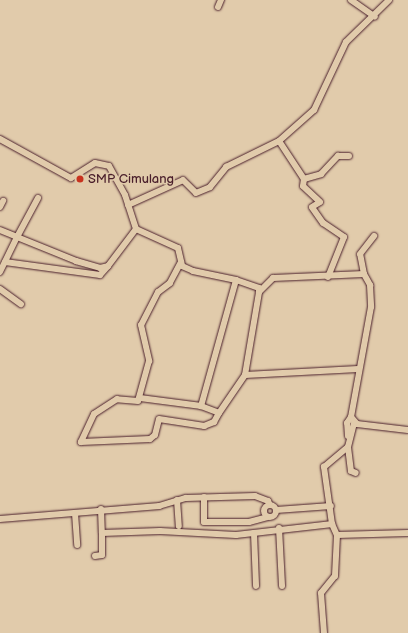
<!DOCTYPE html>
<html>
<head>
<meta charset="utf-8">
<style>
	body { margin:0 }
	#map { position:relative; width:408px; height:633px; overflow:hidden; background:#e1cbab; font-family:"Balsamiq Sans",sans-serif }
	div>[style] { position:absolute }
	.roads { filter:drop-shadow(0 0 1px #4a1f2b) drop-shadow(0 0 1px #4a1f2b) }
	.minor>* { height:6px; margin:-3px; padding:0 3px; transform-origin:3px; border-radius:3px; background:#e1cbab }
	.minor>.ring { margin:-3px; padding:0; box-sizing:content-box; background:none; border:6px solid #e1cbab; border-radius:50% }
	.dots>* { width:11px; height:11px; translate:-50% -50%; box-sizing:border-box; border:2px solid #e1cbab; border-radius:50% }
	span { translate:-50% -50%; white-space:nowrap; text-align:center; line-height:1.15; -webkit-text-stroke:3px #e1cbab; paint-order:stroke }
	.poi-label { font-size:13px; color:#4a1f2b }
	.left { translate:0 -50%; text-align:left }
</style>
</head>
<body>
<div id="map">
	<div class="roads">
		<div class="minor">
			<div style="left:351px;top:0;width:29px;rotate:35deg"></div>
			<div style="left:218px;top:7px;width:8px;rotate:-67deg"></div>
			<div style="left:0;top:139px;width:81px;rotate:28.8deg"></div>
			<div style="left:71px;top:178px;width:28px;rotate:-32deg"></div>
			<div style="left:95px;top:163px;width:14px;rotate:12deg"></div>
			<div style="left:109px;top:166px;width:33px;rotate:61deg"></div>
			<div style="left:125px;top:195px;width:36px;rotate:72deg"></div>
			<div style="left:136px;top:229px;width:46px;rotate:24.3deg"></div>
			<div style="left:178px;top:248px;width:18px;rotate:77deg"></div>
			<div style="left:182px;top:266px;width:12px;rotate:24deg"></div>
			<div style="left:193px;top:271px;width:44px;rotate:11.8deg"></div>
			<div style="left:236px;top:280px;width:24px;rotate:19deg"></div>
			<div style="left:259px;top:288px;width:4px;rotate:90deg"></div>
			<div style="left:259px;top:292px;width:20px;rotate:-45deg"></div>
			<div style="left:273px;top:278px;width:91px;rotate:-2.5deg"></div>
			<div style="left:364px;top:274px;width:13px;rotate:61deg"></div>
			<div style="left:370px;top:285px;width:22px;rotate:87deg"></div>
			<div style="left:371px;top:307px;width:112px;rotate:100.3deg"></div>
			<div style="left:351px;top:417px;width:9px;rotate:49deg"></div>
			<div style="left:357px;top:424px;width:51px;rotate:6.7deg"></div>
			<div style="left:304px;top:179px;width:18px;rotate:-16deg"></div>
			<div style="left:321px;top:174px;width:25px;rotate:-47deg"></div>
			<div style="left:338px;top:156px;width:11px"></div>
			<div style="left:38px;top:198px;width:44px;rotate:118.3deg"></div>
			<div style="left:17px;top:237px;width:64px;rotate:22.1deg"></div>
			<div style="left:76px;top:261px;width:25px;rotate:16deg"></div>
			<div style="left:100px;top:268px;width:8px;rotate:-14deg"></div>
			<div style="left:108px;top:266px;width:46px;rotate:-52.9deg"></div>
			<div style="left:128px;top:205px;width:60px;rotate:-24.4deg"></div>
			<div style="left:183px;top:180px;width:18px;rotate:45deg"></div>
			<div style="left:196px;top:193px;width:15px;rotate:-23deg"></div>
			<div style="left:210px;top:187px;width:26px;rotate:-51deg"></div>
			<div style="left:226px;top:167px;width:59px;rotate:-26.1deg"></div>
			<div style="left:0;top:207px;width:7px;rotate:-63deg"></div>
			<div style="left:0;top:230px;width:18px;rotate:22deg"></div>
			<div style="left:17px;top:237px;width:39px;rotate:116deg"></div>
			<div style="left:5px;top:262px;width:96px;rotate:7.8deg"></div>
			<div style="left:100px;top:275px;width:12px;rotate:-48deg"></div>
			<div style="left:181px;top:262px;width:24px;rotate:118deg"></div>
			<div style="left:170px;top:283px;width:15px;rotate:143deg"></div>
			<div style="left:158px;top:292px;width:37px;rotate:117deg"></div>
			<div style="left:141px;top:325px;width:37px;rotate:77deg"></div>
			<div style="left:149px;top:361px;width:41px;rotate:105.4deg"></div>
			<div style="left:138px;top:401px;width:21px;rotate:-175deg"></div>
			<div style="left:117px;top:399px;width:27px;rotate:147deg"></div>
			<div style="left:94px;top:414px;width:31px;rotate:115deg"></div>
			<div style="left:81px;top:442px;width:69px;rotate:-2.5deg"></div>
			<div style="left:150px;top:439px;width:6px;rotate:-39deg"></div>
			<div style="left:155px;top:435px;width:16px;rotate:-76deg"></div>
			<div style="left:159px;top:419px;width:46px;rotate:8.8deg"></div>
			<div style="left:204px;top:426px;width:11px;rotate:-22deg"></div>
			<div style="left:214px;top:422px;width:10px;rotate:-61deg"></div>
			<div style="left:364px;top:274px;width:20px;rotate:-101deg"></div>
			<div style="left:360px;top:254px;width:23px;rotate:-52deg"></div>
			<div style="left:328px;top:277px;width:43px;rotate:-68.2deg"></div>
			<div style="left:344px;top:237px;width:25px;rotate:-146deg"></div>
			<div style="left:323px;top:223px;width:19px;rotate:-125deg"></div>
			<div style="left:312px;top:207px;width:9px;rotate:-32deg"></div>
			<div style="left:320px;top:202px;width:23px;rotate:-137deg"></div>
			<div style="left:303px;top:186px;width:7px;rotate:-82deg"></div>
			<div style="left:304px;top:179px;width:45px;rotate:-123.3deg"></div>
			<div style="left:279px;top:141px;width:47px;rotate:-41.5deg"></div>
			<div style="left:314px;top:110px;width:75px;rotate:-64.8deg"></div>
			<div style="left:346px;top:42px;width:60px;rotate:-44.3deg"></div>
			<div style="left:236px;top:280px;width:131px;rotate:105.5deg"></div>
			<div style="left:201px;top:406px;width:19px;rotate:21deg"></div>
			<div style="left:219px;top:413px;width:46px;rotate:-55.6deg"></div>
			<div style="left:245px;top:375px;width:84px;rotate:-80.4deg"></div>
			<div style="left:0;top:289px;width:26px;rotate:36deg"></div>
			<div style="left:245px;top:375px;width:113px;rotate:-3deg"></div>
			<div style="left:140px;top:398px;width:62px;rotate:7.5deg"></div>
			<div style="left:348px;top:436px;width:13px;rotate:-94deg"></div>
			<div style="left:347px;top:423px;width:7px;rotate:-56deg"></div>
			<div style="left:348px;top:447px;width:24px;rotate:83deg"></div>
			<div style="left:351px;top:471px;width:5px;rotate:22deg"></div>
			<div style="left:204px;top:497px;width:25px;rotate:90deg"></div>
			<div style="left:204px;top:522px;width:45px"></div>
			<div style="left:249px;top:522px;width:20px;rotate:-15deg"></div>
			<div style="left:177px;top:500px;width:26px;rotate:86deg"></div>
			<div class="ring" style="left:264px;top:505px;width:6px;height:6px"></div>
			<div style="left:101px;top:509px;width:24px;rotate:88deg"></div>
			<div style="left:102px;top:533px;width:58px;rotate:-2deg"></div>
			<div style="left:160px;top:531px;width:76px;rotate:3deg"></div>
			<div style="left:236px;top:535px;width:97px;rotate:-6.5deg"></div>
			<div style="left:332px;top:524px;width:58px;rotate:-98deg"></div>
			<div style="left:324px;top:467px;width:31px;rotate:-40deg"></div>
			<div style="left:348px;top:447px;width:25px;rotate:-76deg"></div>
			<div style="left:276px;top:510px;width:55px;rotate:-4.2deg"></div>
			<div style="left:75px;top:513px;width:32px;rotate:86deg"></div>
			<div style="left:0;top:519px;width:160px;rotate:-4.7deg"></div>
			<div style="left:159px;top:506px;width:28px;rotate:-17deg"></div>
			<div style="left:186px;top:498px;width:69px;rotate:-1.7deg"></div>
			<div style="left:255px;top:496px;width:14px;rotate:21deg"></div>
			<div style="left:268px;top:501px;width:4px;rotate:63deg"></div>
			<div style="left:332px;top:524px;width:12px;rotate:66deg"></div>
			<div style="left:337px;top:535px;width:71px;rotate:-1.6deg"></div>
			<div style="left:279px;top:528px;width:58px;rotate:87deg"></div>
			<div style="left:254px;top:533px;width:53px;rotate:87.8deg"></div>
			<div style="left:95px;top:556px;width:7px;rotate:-8deg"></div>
			<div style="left:102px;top:555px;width:22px;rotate:-90deg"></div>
			<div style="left:324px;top:633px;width:40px;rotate:-94.3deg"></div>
			<div style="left:321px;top:593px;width:22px;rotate:-51deg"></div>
			<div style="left:335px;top:576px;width:41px;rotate:-87.2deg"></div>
		</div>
	</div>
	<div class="dots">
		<div style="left:80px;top:179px;background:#c8321e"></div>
	</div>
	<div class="poi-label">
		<span class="left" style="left:88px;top:179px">SMP Cimulang</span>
	</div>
</div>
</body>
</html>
